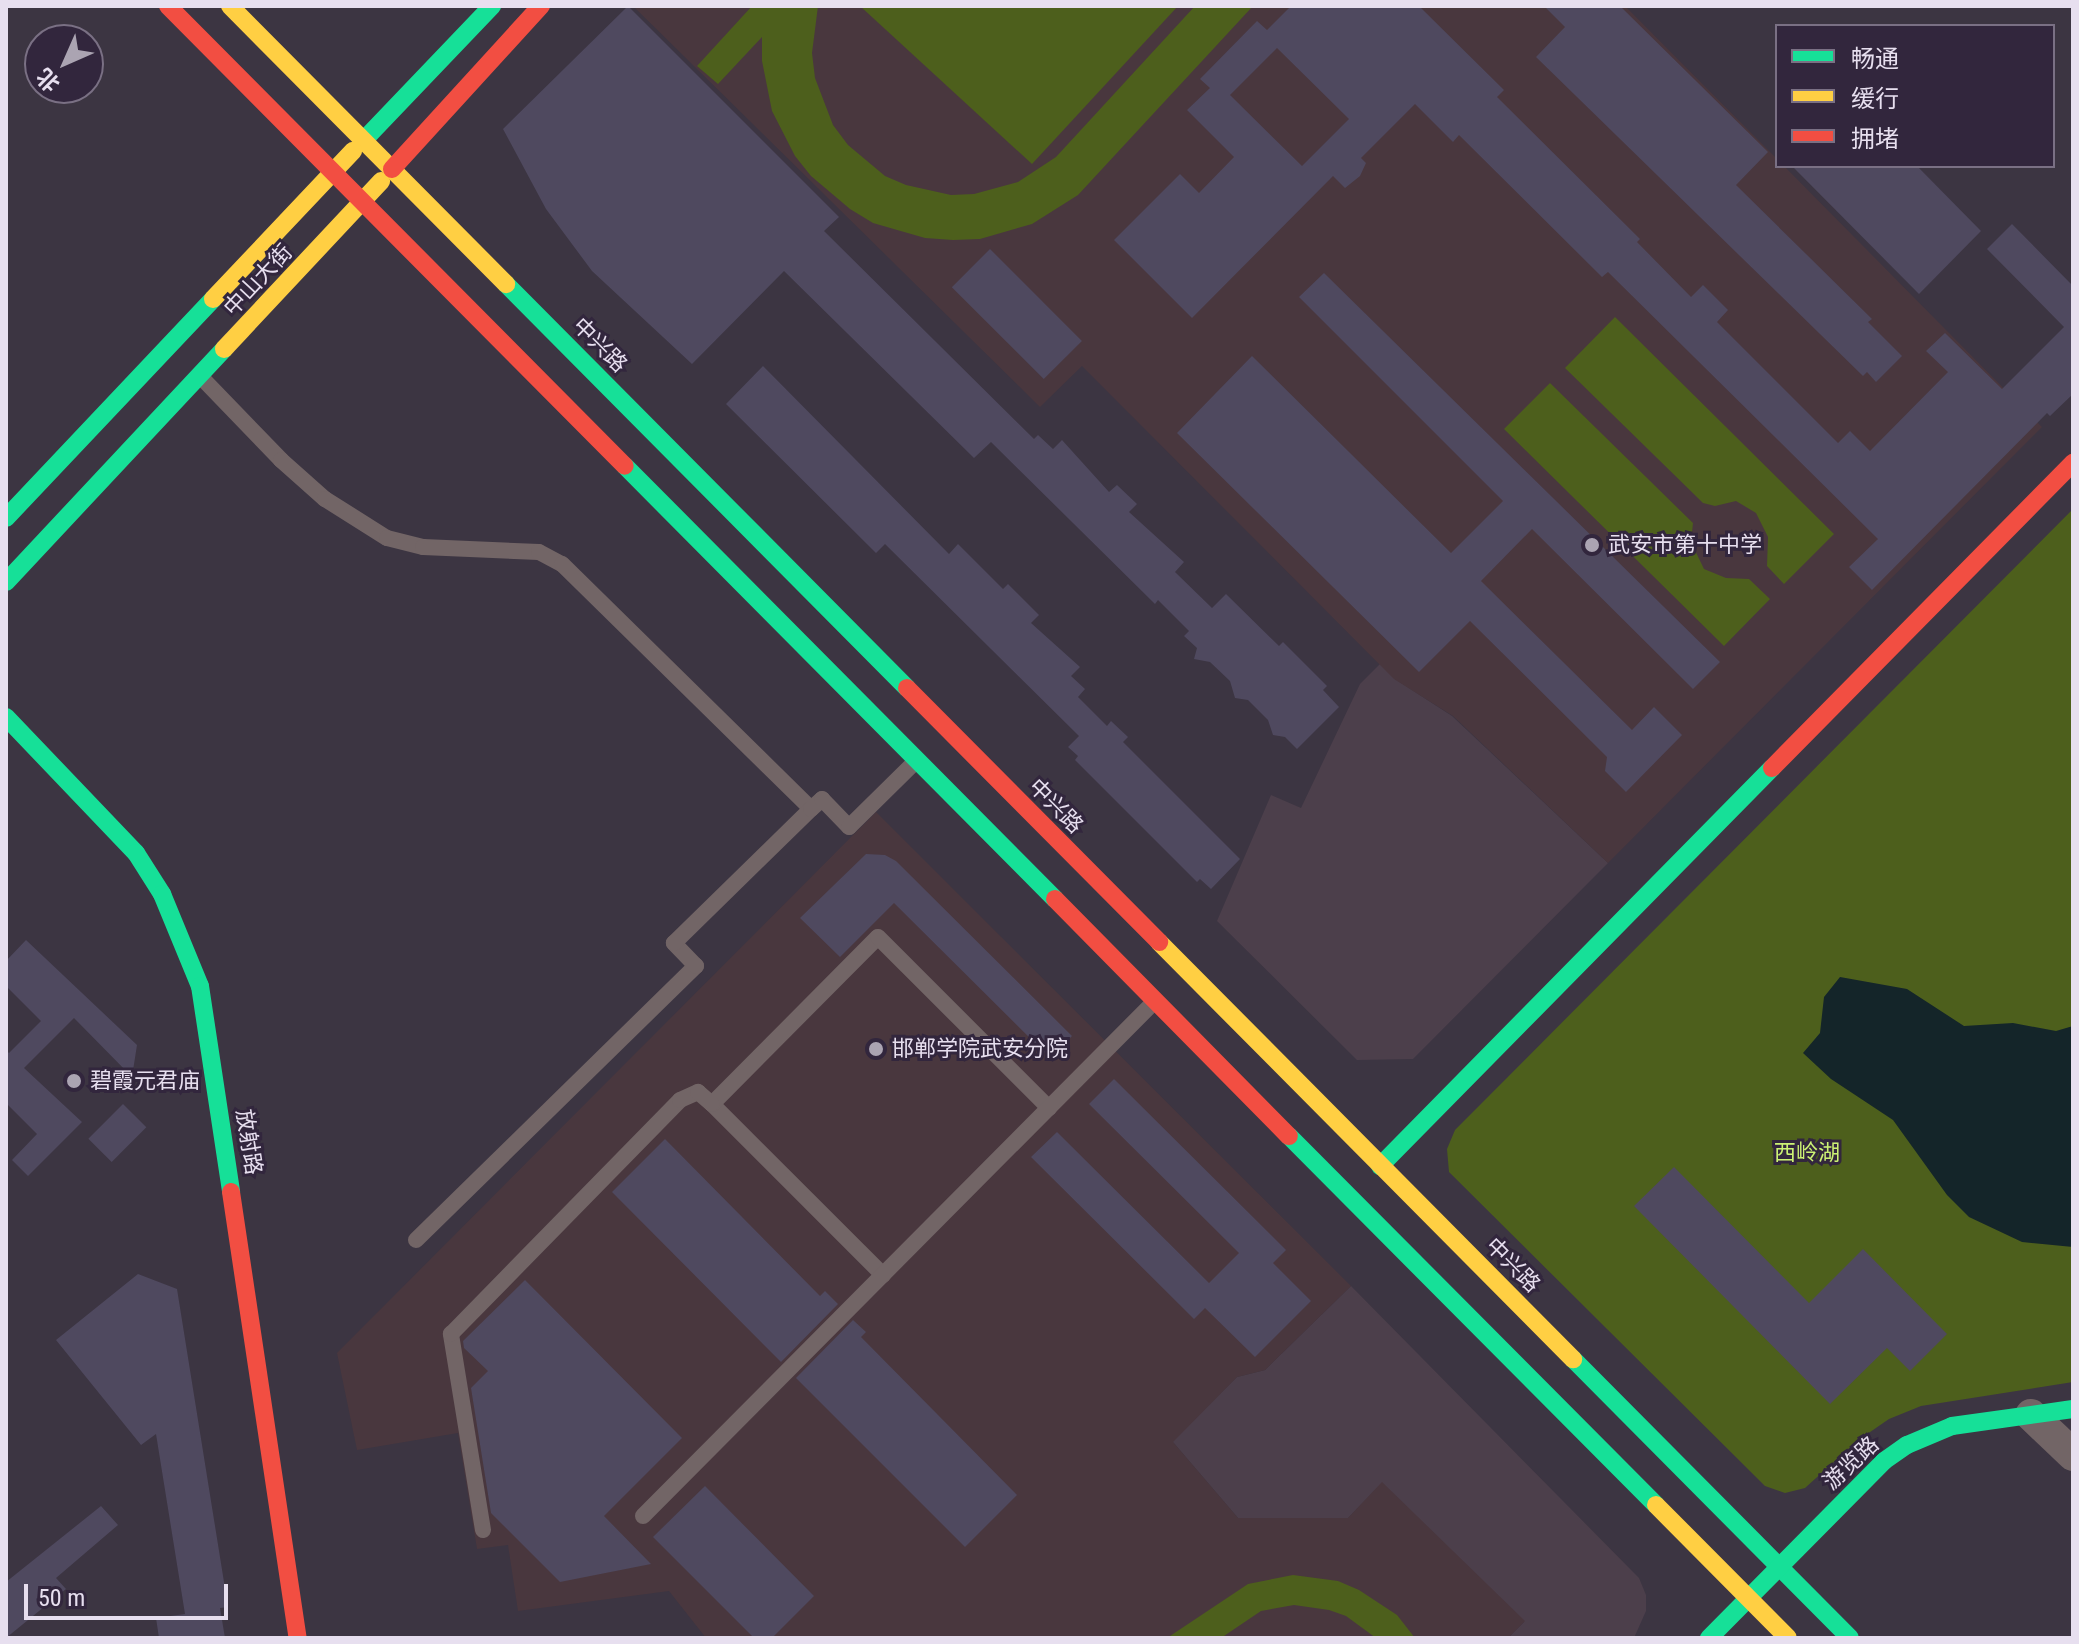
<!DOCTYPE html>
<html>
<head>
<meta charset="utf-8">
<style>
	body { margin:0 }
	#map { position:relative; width:2079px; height:1644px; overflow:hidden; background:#3c3542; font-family:"Roboto Condensed","Noto Sans SC",sans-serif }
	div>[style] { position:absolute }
	.commercial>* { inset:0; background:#4c3f4b }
	.education>* { inset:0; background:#49373e }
	.green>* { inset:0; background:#4d5f1c }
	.water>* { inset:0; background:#142529 }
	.building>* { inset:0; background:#4f495f; transform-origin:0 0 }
	.lane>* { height:16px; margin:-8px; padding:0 8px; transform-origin:8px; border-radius:8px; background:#726566 }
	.street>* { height:32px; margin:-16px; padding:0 16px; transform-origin:16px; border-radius:16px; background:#726566 }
	.fast>* { height:18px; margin:-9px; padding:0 9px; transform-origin:9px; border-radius:9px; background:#16e098 }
	.slow>* { height:18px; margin:-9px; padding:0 9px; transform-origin:9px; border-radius:9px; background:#ffcf43 }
	.jam>* { height:18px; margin:-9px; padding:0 9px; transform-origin:9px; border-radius:9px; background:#f24e42 }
	.dots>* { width:22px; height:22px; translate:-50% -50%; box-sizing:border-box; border:4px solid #32263d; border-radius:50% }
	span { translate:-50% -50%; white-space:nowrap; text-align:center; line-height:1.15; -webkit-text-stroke:6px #32263d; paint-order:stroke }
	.street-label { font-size:22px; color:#e7dfef }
	.poi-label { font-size:22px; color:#e7dfef }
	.left { translate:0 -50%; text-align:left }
	.park-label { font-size:22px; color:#ccf274 }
	.frame { position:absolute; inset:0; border:8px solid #e7dfef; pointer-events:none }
	.legend { position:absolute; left:1775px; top:24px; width:280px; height:144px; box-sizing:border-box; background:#32263d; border:2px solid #7a7084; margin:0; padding:10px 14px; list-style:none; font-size:24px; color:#e7dfef }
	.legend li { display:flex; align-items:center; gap:16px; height:40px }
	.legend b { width:40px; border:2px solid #7a7084 }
	.north { position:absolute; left:24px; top:24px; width:80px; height:80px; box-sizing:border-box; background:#32263d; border:2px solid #7a7084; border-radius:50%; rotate:225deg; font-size:22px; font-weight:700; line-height:32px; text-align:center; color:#e7dfef }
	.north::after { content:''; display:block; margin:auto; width:28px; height:36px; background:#aba4b2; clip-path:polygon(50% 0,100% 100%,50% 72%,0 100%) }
	.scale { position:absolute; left:24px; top:1584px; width:204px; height:36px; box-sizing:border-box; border:4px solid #e7dfef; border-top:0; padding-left:10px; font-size:24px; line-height:28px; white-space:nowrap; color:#e7dfef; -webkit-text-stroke:6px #32263d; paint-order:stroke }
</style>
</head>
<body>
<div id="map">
	<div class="commercial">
		<div style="clip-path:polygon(1380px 664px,1395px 679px,1452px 716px,1608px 863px,1413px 1059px,1357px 1060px,1217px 921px,1271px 795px,1301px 808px,1360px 684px)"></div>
		<div style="clip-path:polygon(1351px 1286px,1639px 1578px,1646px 1595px,1646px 1611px,1634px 1638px,1508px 1638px,1524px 1622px,1382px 1483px,1348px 1518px,1238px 1518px,1172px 1441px,1237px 1377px,1265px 1370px)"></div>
	</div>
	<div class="education">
		<div style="clip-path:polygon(633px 6px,1625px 6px,1777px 159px,1777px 166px,1784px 166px,2042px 427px,1608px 863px,1453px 716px,1394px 679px,1082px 366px,1040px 407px)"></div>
		<div style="clip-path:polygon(876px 812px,1351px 1286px,1265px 1370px,1237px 1377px,1173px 1442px,1238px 1518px,1348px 1518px,1382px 1482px,1525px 1621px,1508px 1638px,706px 1638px,669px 1591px,518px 1611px,508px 1545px,477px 1549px,458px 1433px,357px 1450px,337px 1353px)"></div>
	</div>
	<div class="green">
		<div style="clip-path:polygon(752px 6px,818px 6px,812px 53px,815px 78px,833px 125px,848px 145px,885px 176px,906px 185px,951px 195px,974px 194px,1018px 182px,1056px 157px,1195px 6px,1253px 6px,1078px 195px,1032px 224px,980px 239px,953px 240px,925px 238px,873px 223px,850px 209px,811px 176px,795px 156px,772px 111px,762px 61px,762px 37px,718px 84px,697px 66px)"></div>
		<div style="clip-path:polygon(860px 6px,1178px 6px,1032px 164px)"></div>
		<div style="clip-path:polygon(1615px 317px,1834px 534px,1784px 584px,1767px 566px,1768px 537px,1756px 513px,1736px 501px,1715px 506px,1703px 503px,1565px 368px)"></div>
		<div style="clip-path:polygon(1550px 383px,1693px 523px,1691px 542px,1704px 569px,1726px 578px,1749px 579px,1770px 599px,1724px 646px,1504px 429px)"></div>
		<div style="clip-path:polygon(2073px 509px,2073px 1382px,1921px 1406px,1889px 1419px,1857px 1441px,1805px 1488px,1785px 1493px,1765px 1486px,1449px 1172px,1447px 1149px,1455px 1130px)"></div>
		<div style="clip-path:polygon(1293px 1575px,1338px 1581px,1359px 1590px,1397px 1615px,1415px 1638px,1376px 1638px,1346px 1616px,1329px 1610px,1294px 1605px,1261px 1611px,1221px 1638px,1167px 1638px,1248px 1584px)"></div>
	</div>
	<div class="water">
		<div style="clip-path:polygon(1840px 977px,1907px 989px,1964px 1026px,2013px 1023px,2056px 1031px,2073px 1026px,2073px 1247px,2022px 1242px,1969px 1217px,1947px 1195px,1893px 1120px,1831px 1079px,1803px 1053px,1820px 1033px,1824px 997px)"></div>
	</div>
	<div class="building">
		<div style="clip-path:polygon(628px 6px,839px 217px,824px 231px,1034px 439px,1038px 435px,1053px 449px,1062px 440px,1109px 492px,1117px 485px,1137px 504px,1129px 512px,1184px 562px,1175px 572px,1212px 608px,1226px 594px,1279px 646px,1283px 642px,1327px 686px,1323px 690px,1339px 707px,1297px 749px,1285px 737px,1273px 735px,1268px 720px,1248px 700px,1235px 698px,1230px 681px,1210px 662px,1194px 659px,1197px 648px,1184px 636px,1189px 631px,1158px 600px,1155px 604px,991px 442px,974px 458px,784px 271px,692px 364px,592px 271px,546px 209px,503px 129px)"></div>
		<div style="clip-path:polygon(evenodd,1291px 6px,1419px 6px,1504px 90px,1497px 97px,1640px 239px,1637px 242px,1691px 297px,1703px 285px,1728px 310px,1717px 322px,1838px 443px,1850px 431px,1870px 451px,1948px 372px,1926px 351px,1945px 333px,2002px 389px,2064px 327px,1987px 249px,2012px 224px,2073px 286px,2073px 394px,2050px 416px,2047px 413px,1872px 590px,1849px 567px,1878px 539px,1608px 272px,1602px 277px,1459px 135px,1453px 142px,1415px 104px,1361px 158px,1366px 163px,1360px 176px,1345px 188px,1333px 176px,1192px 318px,1114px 240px,1180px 174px,1199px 193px,1234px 157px,1187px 110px,1210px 88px,1200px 79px,1257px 21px,1267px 30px,1291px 6px,1277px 48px,1349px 119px,1302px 166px,1230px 95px,1277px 48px)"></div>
		<div style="clip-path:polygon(1544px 6px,1620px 6px,1768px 152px,1736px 185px,1872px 319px,1868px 322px,1902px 356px,1876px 382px,1867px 372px,1863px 376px,1536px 57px,1565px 27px)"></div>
		<div style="clip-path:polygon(1792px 166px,1917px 166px,1981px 231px,1919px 294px)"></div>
		<div style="left:990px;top:249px;width:130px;height:54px;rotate:45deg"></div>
		<div style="clip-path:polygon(1324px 273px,1720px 662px,1693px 689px,1532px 529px,1481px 581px,1632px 730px,1654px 707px,1682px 735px,1626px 792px,1605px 771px,1607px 757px,1470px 621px,1419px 672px,1177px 433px,1252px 356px,1451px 553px,1503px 501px,1299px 297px)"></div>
		<div style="clip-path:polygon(763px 366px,949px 554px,958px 544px,1003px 589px,1008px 584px,1039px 615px,1031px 623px,1080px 667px,1071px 676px,1085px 689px,1078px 697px,1107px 726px,1111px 721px,1128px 737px,1123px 742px,1240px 859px,1211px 889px,1200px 879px,1197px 882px,1075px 760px,1078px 756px,1068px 747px,1079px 736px,885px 544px,876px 553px,726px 404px)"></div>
		<div style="clip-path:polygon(866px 854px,885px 855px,896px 861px,1072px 1036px,1050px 1058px,894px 903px,840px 957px,800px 918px)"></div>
		<div style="clip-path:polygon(26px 940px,137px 1045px,132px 1077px,74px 1018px,24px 1068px,82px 1122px,28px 1176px,12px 1160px,37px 1134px,6px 1103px,6px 1050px,9px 1053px,41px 1021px,6px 986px,6px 961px)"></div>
		<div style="clip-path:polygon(1114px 1079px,1286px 1250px,1273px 1263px,1311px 1301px,1255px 1357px,1205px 1308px,1194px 1319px,1031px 1157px,1057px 1132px,1209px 1283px,1239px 1253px,1089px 1104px)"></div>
		<div style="left:123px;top:1104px;width:33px;height:49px;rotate:45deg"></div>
		<div style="clip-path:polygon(665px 1139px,820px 1296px,825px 1291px,838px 1304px,781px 1362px,612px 1192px)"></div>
		<div style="clip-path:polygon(1674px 1167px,1809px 1303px,1863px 1249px,1947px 1334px,1910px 1371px,1887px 1348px,1830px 1404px,1634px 1206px)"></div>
		<div style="clip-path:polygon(138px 1274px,177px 1289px,228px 1607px,220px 1608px,225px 1638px,159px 1638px,156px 1618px,185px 1614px,156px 1434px,141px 1445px,56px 1340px)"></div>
		<div style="clip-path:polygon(525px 1280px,682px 1438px,604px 1516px,651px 1564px,560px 1582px,491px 1513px,471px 1388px,488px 1371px,464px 1348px,463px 1341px)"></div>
		<div style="clip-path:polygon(853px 1320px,866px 1332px,861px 1337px,1017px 1495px,965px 1547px,796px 1378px)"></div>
		<div style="clip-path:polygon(705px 1486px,814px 1596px,772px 1638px,754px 1638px,653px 1537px)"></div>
		<div style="clip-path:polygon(101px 1506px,118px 1525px,56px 1578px,66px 1589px,6px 1638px,6px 1582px)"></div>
	</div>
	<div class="lane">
		<div style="left:200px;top:376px;width:117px;rotate:46deg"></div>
		<div style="left:281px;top:460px;width:59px;rotate:41.6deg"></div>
		<div style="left:325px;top:499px;width:73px;rotate:32.2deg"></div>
		<div style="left:387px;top:538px;width:37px;rotate:14deg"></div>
		<div style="left:423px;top:547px;width:116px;rotate:2.5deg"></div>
		<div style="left:539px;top:552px;width:26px;rotate:28deg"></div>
		<div style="left:562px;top:564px;width:349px;rotate:44.5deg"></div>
		<div style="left:416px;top:1240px;width:392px;rotate:-44.4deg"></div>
		<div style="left:696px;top:966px;width:32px;rotate:-134deg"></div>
		<div style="left:674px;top:943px;width:192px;rotate:-44.4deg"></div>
		<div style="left:811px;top:809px;width:15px;rotate:-42deg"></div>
		<div style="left:822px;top:799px;width:39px;rotate:46deg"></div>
		<div style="left:849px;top:827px;width:94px;rotate:-44.6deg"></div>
		<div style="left:883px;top:1275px;width:242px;rotate:-135deg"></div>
		<div style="left:712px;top:1104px;width:235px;rotate:-45.2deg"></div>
		<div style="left:878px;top:937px;width:242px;rotate:45deg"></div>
		<div style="left:643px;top:1516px;width:726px;rotate:-45.17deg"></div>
		<div style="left:483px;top:1530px;width:199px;rotate:-99.3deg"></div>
		<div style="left:451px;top:1334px;width:327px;rotate:-45.6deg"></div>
		<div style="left:680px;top:1100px;width:20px;rotate:-24deg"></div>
		<div style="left:698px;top:1092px;width:18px;rotate:41deg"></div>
	</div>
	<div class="street">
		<div style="left:2031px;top:1415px;width:58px;rotate:43.6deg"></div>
	</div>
	<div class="fast">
		<div style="left:363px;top:141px;width:187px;rotate:-46.3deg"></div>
		<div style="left:506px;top:284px;width:569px;rotate:45.21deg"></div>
		<div style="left:625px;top:466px;width:610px;rotate:45.2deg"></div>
		<div style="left:6px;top:518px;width:301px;rotate:-46.6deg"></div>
		<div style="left:6px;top:582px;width:319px;rotate:-46.9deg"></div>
		<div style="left:6px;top:717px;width:188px;rotate:46.3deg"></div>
		<div style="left:136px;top:853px;width:49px;rotate:57.6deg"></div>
		<div style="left:162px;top:894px;width:100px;rotate:67.6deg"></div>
		<div style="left:200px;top:986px;width:208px;rotate:81.4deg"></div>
		<div style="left:1289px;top:1136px;width:520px;rotate:45.16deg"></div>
		<div style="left:1380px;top:1166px;width:559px;rotate:-45.44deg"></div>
		<div style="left:1573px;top:1359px;width:393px;rotate:45.2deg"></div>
		<div style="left:1709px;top:1638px;width:249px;rotate:-45.3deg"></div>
		<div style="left:1884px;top:1461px;width:28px;rotate:-35deg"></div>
		<div style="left:1907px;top:1445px;width:49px;rotate:-22.9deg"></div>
		<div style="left:1952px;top:1426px;width:122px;rotate:-8deg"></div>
	</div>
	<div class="slow">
		<div style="left:230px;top:6px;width:392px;rotate:45.2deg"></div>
		<div style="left:213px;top:299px;width:204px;rotate:-46.6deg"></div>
		<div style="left:224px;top:349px;width:230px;rotate:-46.9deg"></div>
		<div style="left:1159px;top:942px;width:588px;rotate:45.21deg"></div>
		<div style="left:1656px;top:1505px;width:187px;rotate:45.2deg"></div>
	</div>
	<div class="jam">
		<div style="left:168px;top:6px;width:648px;rotate:45.19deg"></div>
		<div style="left:392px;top:169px;width:221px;rotate:-47.6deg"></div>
		<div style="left:907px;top:688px;width:358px;rotate:45.2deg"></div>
		<div style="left:1772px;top:768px;width:429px;rotate:-45.4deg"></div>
		<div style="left:1055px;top:899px;width:333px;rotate:45.4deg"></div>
		<div style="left:231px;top:1192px;width:451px;rotate:81.5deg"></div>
	</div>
	<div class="dots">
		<div style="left:1592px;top:545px;background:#aba4b2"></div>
		<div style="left:876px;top:1049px;background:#aba4b2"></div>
		<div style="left:74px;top:1081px;background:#aba4b2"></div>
	</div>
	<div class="street-label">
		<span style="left:258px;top:280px;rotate:-47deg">中山大街</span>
		<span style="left:600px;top:345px;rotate:45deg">中兴路</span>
		<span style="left:1056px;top:806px;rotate:45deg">中兴路</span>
		<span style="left:249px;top:1142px;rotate:81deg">放射路</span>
		<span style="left:1513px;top:1265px;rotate:45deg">中兴路</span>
		<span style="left:1851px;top:1463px;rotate:-43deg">游览路</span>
	</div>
	<div class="poi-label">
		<span class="left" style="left:1608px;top:545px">武安市第十中学</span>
		<span class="left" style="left:892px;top:1049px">邯郸学院武安分院</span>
		<span class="left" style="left:90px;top:1081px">碧霞元君庙</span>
	</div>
	<div class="park-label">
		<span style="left:1807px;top:1153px">西岭湖</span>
	</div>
	<div class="frame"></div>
	<ul class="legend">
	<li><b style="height:10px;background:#16e098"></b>畅通</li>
	<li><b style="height:10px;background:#ffcf43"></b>缓行</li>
	<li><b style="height:10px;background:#f24e42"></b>拥堵</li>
	</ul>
	<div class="north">北</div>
	<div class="scale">50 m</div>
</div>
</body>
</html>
